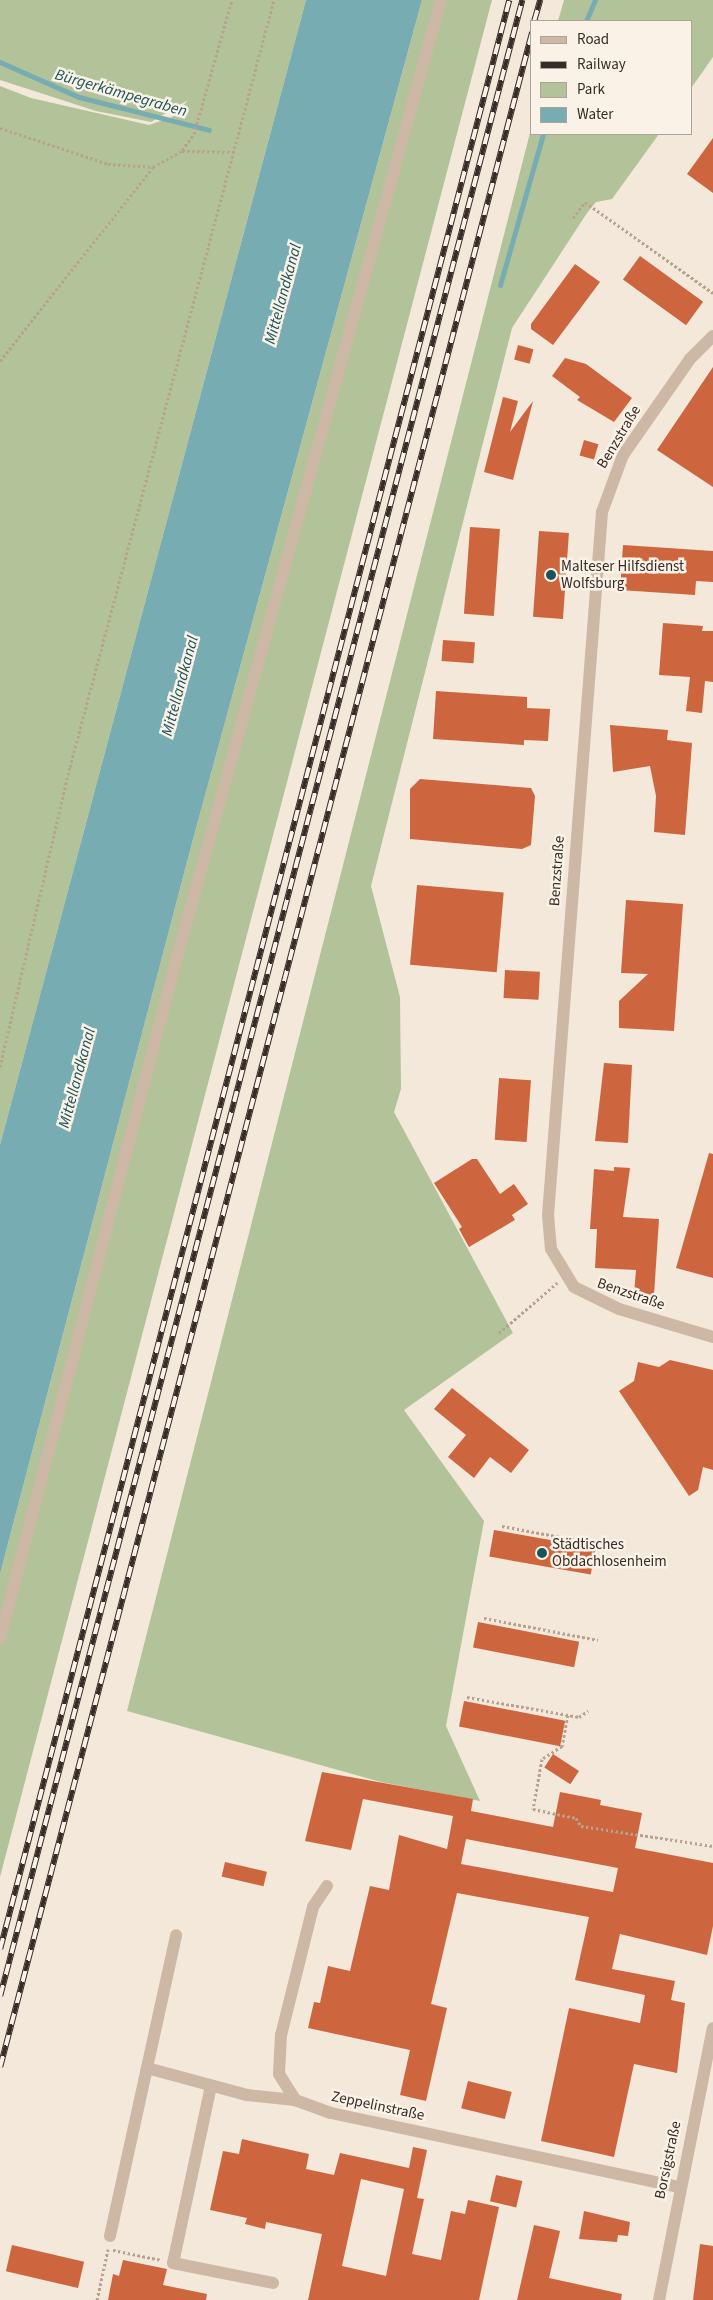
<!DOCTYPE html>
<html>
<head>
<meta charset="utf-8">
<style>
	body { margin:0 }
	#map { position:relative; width:713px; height:2300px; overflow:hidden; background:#f3e8d9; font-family:"Source Sans 3",sans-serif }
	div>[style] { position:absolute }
	.green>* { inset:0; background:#b3c399 }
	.water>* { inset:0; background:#77adb2 }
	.stream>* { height:5px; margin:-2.5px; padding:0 2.5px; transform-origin:2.5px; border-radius:2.5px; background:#77adb2 }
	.building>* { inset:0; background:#cd663e; transform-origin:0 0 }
	.path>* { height:3px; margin-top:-1.5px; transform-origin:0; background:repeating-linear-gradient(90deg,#b7a28f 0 2.5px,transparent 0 5px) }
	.minor>* { height:12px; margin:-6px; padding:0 6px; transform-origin:6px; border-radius:6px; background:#ccb8a5 }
	.rail>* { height:5.5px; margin-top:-2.75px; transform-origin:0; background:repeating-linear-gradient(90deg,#faf2e6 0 11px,#372c27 0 22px); box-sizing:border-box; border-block:1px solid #372c27 }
	.dots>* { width:14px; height:14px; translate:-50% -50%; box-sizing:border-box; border:2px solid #faf2e6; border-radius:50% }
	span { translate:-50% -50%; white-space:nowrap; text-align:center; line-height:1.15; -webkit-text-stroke:5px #faf2e6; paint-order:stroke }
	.street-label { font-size:15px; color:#372c27 }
	.poi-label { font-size:15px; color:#372c27 }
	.left { translate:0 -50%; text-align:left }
	.water-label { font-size:16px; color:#1a535b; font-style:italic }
	.legend { position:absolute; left:530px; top:20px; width:162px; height:115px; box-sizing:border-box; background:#faf2e6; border:1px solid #aca39a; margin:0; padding:6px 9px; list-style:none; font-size:15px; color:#372c27 }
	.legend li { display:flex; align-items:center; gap:10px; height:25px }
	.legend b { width:25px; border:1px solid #aca39a }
</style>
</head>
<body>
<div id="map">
	<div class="green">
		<div style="clip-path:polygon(0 0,306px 0,0 1145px,0 86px,31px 98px,149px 125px,172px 117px,188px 100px,151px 122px,96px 111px,0 80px)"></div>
		<div style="clip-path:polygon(422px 0,492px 0,0 1877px,0 1574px,192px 843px)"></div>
		<div style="clip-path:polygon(564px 0,713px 0,713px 57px,692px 87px,692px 21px,558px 21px)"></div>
		<div style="clip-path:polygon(532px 125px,532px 134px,659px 134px,612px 199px,596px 202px,587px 213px,512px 328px,371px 886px,400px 997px,401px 1089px,394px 1112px,513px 1333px,404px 1410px,484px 1521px,446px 1726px,480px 1801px,381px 1782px,127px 1711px)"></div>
	</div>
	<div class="water">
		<div style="clip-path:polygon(306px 0,422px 0,192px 843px,0 1574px,0 1145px)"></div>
	</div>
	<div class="stream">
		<div style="left:586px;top:21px;width:23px;rotate:-67deg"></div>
		<div style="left:0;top:62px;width:86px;rotate:23.9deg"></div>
		<div style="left:79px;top:97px;width:134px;rotate:14.2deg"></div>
		<div style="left:500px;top:285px;width:157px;rotate:-74.1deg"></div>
	</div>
	<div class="building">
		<div style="clip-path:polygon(713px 138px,713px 193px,687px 174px)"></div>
		<div style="left:640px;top:256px;width:78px;height:29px;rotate:36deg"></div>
		<div style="clip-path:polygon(575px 264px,600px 282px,553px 345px,531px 329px,531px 324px)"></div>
		<div style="left:518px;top:345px;width:16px;height:15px;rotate:15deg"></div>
		<div style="clip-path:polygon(565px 358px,586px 364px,632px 398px,614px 422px,577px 400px,580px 397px,552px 376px)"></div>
		<div style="clip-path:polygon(713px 367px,713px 487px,657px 450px)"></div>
		<div style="clip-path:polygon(503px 397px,518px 401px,510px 432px,533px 401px,513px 480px,484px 472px)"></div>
		<div style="left:584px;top:440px;width:15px;height:16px;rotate:16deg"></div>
		<div style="left:470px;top:527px;width:30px;height:87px;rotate:4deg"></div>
		<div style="left:539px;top:531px;width:30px;height:86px;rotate:4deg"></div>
		<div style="clip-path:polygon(623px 545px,713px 551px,713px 582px,696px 581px,695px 595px,620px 590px)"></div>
		<div style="clip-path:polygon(663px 623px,703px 626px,702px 631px,713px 631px,713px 682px,705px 681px,702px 713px,686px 711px,690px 677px,659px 675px)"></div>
		<div style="left:443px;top:640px;width:32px;height:21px;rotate:4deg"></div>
		<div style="clip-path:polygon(436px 691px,527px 697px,527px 708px,550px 709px,548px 741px,524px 740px,524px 745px,433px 739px)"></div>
		<div style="clip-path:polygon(610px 725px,668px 730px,667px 740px,692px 743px,685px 835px,654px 832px,656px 796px,650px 766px,613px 772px)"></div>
		<div style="clip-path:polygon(420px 779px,531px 788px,535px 796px,531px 845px,522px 849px,410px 839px,410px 789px)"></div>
		<div style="left:417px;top:885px;width:87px;height:80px;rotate:5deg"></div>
		<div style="clip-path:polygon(626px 900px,683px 904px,674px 1031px,619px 1028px,619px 1001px,648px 974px,621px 973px)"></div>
		<div style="left:505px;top:970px;width:35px;height:28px;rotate:3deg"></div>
		<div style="clip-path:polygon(604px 1063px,632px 1065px,628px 1143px,595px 1141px)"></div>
		<div style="left:499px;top:1078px;width:32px;height:62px;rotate:4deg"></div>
		<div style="clip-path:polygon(709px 1153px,713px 1154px,713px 1278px,676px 1268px)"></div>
		<div style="clip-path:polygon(472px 1159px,477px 1159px,500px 1194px,514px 1184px,528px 1204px,512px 1215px,515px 1220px,469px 1247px,459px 1229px,462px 1227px,434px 1183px)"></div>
		<div style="clip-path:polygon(614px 1167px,630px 1168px,623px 1217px,659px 1219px,654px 1295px,634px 1294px,636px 1270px,595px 1268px,597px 1229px,590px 1229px,594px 1169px,614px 1171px)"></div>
		<div style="clip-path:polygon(670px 1360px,713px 1370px,713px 1470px,703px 1467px,698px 1490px,689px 1496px,619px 1391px,634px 1381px,638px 1362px,659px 1367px)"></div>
		<div style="clip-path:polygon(452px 1388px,529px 1450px,511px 1473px,490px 1457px,474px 1478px,448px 1457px,466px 1435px,434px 1409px)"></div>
		<div style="left:494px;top:1530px;width:103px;height:27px;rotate:10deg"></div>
		<div style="left:478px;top:1622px;width:103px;height:26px;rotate:11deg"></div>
		<div style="left:464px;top:1701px;width:103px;height:26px;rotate:11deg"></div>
		<div style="left:553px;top:1754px;width:31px;height:16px;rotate:33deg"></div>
		<div style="clip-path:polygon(evenodd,322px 1772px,473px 1799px,471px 1811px,553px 1827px,560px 1792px,601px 1800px,600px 1805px,642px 1813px,635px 1848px,713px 1863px,713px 1926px,707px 1955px,620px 1934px,612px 1969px,675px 1981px,671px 2000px,685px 2003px,677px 2073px,634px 2064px,614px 2157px,541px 2141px,569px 2008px,640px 2023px,645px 1995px,575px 1980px,589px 1917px,457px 1893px,431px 2004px,447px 2008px,426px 2101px,400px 2095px,410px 2050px,308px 2028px,314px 2002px,320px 2003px,328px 1966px,350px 1971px,370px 1886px,389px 1890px,399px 1835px,447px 1849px,453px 1816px,363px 1799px,351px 1850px,305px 1841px,322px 1772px,466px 1839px,618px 1868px,613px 1892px,461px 1864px,466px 1839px)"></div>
		<div style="left:225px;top:1862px;width:43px;height:15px;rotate:13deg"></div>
		<div style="left:468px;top:2081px;width:45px;height:28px;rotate:14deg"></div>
		<div style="clip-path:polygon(evenodd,242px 2139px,309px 2154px,306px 2169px,334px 2175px,340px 2153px,409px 2168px,413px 2147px,427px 2150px,417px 2198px,424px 2199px,412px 2254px,441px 2260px,451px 2211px,465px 2214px,468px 2200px,499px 2207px,479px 2300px,308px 2300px,322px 2234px,266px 2222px,265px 2229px,245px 2224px,247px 2218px,210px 2210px,223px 2151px,239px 2154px,242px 2139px,361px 2179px,404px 2189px,386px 2276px,342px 2266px,361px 2179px)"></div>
		<div style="left:496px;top:2175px;width:27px;height:27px;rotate:13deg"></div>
		<div style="clip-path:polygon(584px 2211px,630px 2222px,628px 2236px,618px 2235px,617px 2242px,579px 2239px)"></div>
		<div style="clip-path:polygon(534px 2225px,560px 2231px,549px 2278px,622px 2294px,621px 2300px,517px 2300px)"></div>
		<div style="clip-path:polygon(700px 2244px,713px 2246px,713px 2300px,693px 2300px)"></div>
		<div style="left:12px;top:2245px;width:74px;height:27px;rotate:13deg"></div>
		<div style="clip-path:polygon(123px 2260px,167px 2269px,163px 2285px,207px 2294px,206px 2300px,108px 2300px,113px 2274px,119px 2276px)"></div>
	</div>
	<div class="path">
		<div style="left:0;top:128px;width:114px;rotate:18.4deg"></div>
		<div style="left:108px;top:164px;width:45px;rotate:3.8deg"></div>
		<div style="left:182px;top:150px;width:20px;rotate:-53deg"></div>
		<div style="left:194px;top:134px;width:139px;rotate:-74.2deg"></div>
		<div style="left:573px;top:218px;width:20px;rotate:-53deg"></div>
		<div style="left:585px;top:202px;width:157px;rotate:35.4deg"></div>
		<div style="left:0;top:361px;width:247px;rotate:-51.7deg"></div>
		<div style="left:153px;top:167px;width:33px;rotate:-29deg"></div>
		<div style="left:182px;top:151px;width:53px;rotate:1.1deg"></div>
		<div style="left:0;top:1067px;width:308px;rotate:-76.9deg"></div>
		<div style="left:70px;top:767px;width:794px;rotate:-75.11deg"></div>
		<div style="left:499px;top:1333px;width:77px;rotate:-40.8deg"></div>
		<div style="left:502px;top:1526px;width:114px;rotate:10.6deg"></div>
		<div style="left:484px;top:1618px;width:116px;rotate:10.9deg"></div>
		<div style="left:467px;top:1697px;width:114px;rotate:10.1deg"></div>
		<div style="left:579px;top:1717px;width:11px;rotate:-34deg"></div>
		<div style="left:568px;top:1715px;width:32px;rotate:101deg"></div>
		<div style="left:562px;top:1746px;width:24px;rotate:147deg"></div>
		<div style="left:542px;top:1759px;width:51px;rotate:100.2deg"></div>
		<div style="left:533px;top:1809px;width:44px;rotate:11.8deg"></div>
		<div style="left:576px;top:1818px;width:9px;rotate:58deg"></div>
		<div style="left:581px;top:1826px;width:134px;rotate:8.6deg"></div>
		<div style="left:113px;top:2250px;width:49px;rotate:11.8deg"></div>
		<div style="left:97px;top:2300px;width:52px;rotate:-77.8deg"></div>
	</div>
	<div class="minor">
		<div style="left:713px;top:336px;width:33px;rotate:135deg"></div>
		<div style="left:690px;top:359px;width:117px;rotate:124.9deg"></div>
		<div style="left:623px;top:455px;width:61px;rotate:110.2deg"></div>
		<div style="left:602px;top:512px;width:705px;rotate:94.39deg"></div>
		<div style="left:548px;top:1215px;width:34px;rotate:85deg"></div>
		<div style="left:551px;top:1249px;width:44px;rotate:58.8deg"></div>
		<div style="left:574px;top:1287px;width:50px;rotate:26.1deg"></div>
		<div style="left:619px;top:1309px;width:98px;rotate:16.6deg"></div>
		<div style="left:0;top:1639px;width:693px;rotate:-75.46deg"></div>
		<div style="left:174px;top:968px;width:1004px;rotate:-74.58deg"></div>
		<div style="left:327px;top:1886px;width:25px;rotate:124deg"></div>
		<div style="left:313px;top:1907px;width:132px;rotate:104deg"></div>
		<div style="left:281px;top:2035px;width:39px;rotate:93deg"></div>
		<div style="left:279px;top:2074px;width:31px;rotate:58deg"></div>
		<div style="left:295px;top:2100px;width:38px;rotate:20deg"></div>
		<div style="left:331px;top:2113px;width:355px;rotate:12deg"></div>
		<div style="left:147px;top:2068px;width:104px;rotate:15.1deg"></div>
		<div style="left:247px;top:2095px;width:48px;rotate:5.9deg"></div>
		<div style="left:211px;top:2086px;width:181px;rotate:102.1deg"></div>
		<div style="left:173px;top:2263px;width:102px;rotate:11.3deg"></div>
		<div style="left:110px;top:2236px;width:308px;rotate:-77.6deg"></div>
		<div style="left:659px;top:2300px;width:277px;rotate:-78.8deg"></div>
	</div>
	<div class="rail">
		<div style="left:534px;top:21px;width:22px;rotate:-74deg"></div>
		<div style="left:0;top:1949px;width:2014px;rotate:-75.36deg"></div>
		<div style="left:0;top:1996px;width:2063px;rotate:-75.34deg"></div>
		<div style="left:0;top:2067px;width:2103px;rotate:-75.35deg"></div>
	</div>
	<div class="dots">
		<div style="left:551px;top:575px;background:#1a535b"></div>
		<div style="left:542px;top:1553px;background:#1a535b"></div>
	</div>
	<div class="street-label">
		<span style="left:619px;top:437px;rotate:-59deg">Benzstraße</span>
		<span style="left:557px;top:871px;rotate:-86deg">Benzstraße</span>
		<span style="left:631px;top:1294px;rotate:19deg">Benzstraße</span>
		<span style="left:378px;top:2106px;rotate:12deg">Zeppelinstraße</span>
		<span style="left:668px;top:2160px;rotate:-78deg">Borsigstraße</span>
	</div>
	<div class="poi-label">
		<span class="left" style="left:561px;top:575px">Malteser Hilfsdienst<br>Wolfsburg</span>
		<span class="left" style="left:552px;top:1553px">Städtisches<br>Obdachlosenheim</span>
	</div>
	<div class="water-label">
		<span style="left:121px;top:93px;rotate:16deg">Bürgerkämpegraben</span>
		<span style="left:283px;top:294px;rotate:-75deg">Mittellandkanal</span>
		<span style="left:180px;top:686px;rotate:-75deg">Mittellandkanal</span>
		<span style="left:77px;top:1078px;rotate:-75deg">Mittellandkanal</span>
	</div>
	<ul class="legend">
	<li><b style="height:6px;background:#ccb8a5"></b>Road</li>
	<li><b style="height:6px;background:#372c27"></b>Railway</li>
	<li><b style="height:14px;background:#b3c399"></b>Park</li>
	<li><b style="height:14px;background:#77adb2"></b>Water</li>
	</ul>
</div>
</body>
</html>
